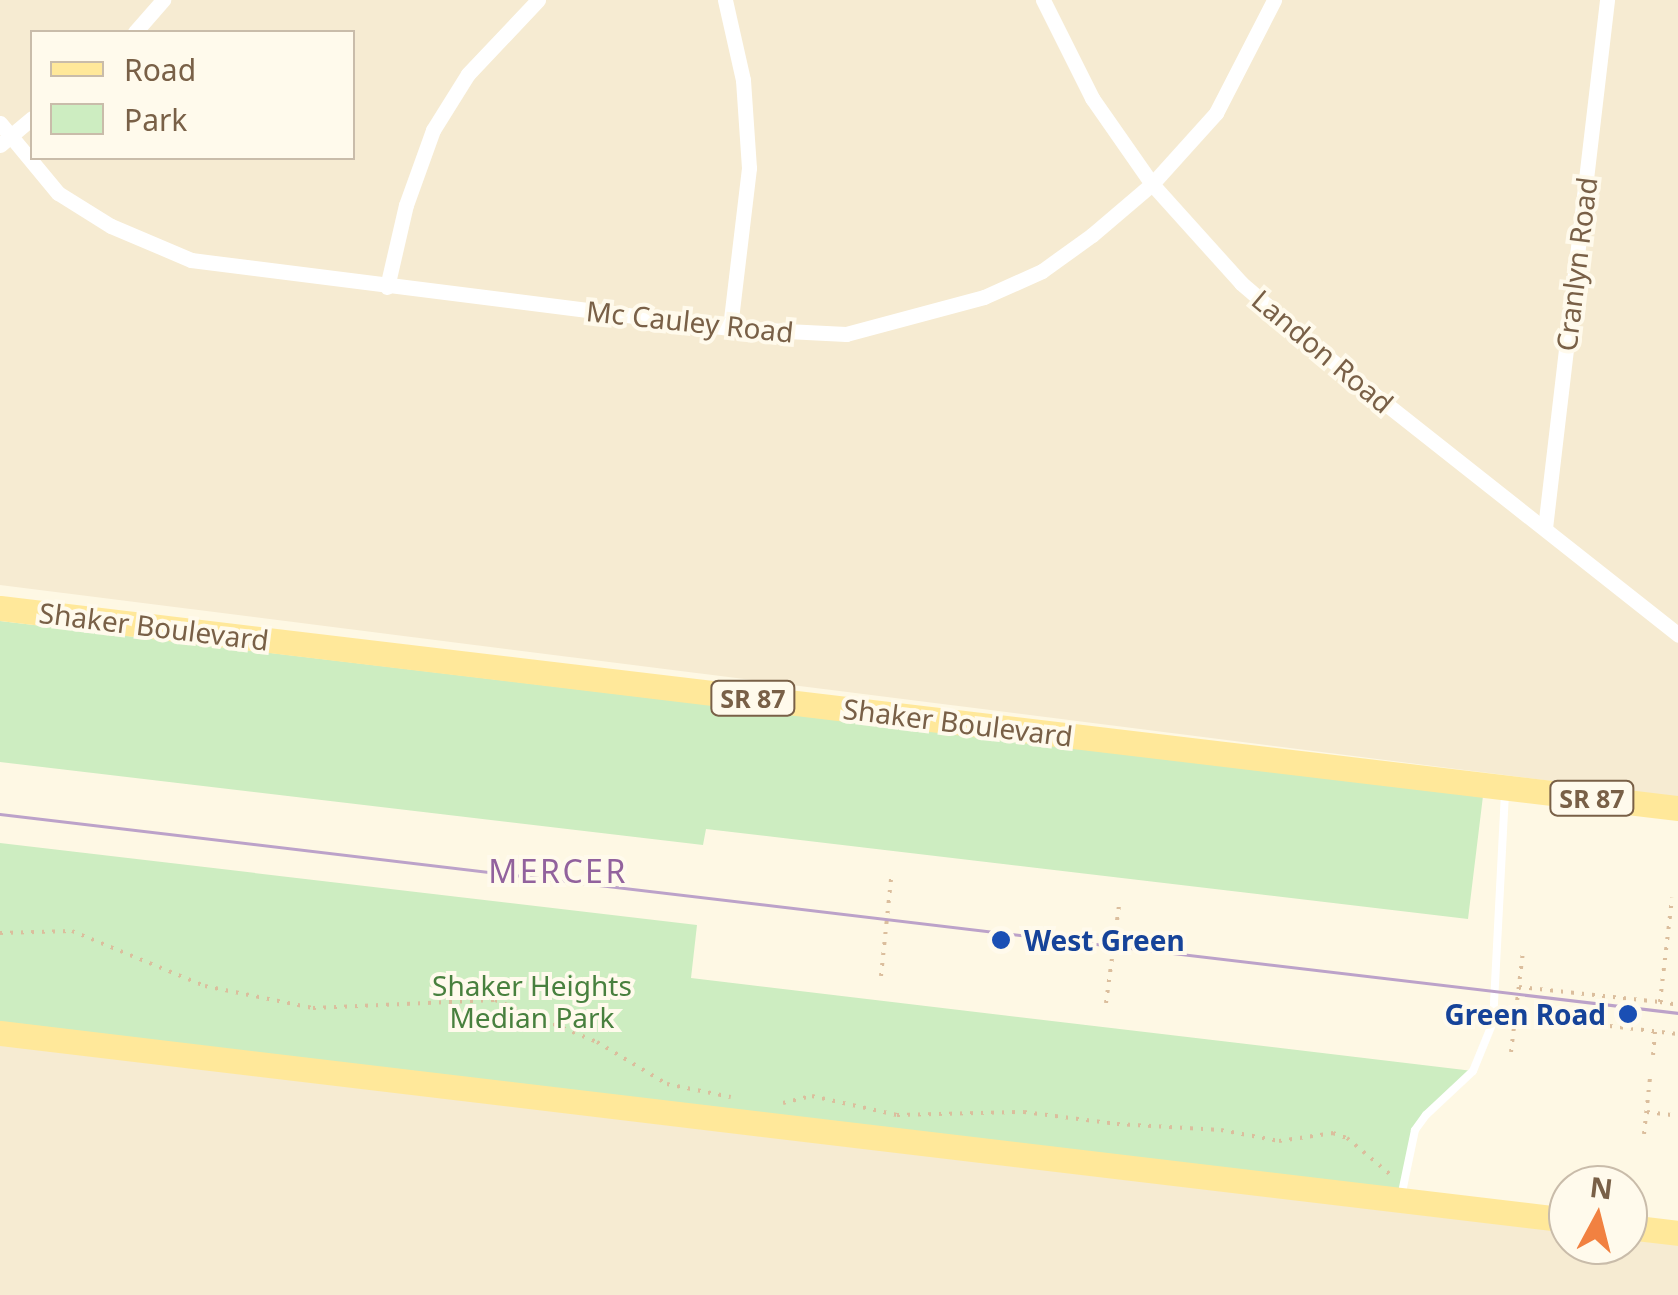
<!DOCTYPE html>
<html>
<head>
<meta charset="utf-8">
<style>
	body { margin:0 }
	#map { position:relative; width:1678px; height:1295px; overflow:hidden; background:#fef8e4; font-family:"Noto Sans",sans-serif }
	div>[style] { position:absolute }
	.residential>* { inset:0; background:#f6ebd2 }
	.green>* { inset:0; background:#cdedc1 }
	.path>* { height:4px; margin-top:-2px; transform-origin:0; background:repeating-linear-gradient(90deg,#dbbe9d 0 2.5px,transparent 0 10.5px) }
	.lane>* { height:8px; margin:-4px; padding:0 4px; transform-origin:4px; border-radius:4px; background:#fff }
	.street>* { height:15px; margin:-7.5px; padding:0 7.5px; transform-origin:7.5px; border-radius:7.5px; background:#fff }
	.primary>* { height:25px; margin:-12.5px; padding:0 12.5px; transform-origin:12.5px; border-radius:12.5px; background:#ffe89a }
	.tram>* { height:2.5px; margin:-1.25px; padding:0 1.25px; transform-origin:1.25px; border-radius:1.25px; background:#bca2c9 }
	.dots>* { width:28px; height:28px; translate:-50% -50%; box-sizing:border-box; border:5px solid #fffaec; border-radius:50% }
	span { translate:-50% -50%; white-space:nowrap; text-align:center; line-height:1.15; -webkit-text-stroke:8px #fffaec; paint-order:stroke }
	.shield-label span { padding:2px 8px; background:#fffaec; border:2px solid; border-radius:8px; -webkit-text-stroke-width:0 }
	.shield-label { font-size:25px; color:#796047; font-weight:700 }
	.street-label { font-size:28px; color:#796047 }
	.transit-label { font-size:28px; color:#164399; font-weight:700 }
	.left { translate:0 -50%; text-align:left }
	.right { translate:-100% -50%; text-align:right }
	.park-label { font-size:28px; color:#48803e }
	.quarter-label { font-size:32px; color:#92629d; letter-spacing:2.5px }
	.legend { position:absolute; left:30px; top:30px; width:325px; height:130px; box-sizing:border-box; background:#fffaec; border:2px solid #c9bcaa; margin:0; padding:12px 18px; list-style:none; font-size:30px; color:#796047 }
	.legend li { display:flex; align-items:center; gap:20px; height:50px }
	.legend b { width:50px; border:2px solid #c9bcaa }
	.north { position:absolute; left:1548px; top:1165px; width:100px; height:100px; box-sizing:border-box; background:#fffaec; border:2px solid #c9bcaa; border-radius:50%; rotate:7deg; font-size:28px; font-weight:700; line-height:40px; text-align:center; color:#796047 }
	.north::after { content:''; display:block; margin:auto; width:35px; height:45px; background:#f18141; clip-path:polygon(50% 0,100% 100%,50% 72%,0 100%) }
</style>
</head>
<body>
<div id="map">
	<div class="residential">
		<div style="clip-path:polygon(evenodd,0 0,1678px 0,1678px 797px,0 585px,0 0,32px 32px,352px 32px,352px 158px,32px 158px,32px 32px)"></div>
		<div style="clip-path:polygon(0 1033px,1568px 1220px,1568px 1245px,1628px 1245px,1628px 1227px,1678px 1233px,1678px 1295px,0 1295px)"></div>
	</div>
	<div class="green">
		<div style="clip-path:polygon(0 621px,1483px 796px,1468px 919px,706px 829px,703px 845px,0 762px)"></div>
		<div style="clip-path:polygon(0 843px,697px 925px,691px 978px,1473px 1071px,1415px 1130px,1401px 1200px,0 1033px)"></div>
	</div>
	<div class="path">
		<div style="left:0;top:933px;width:72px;rotate:-1.6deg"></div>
		<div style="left:72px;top:931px;width:144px;rotate:22.5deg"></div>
		<div style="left:205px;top:986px;width:110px;rotate:11.5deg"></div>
		<div style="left:313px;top:1008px;width:182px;rotate:-2.5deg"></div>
		<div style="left:495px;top:1000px;width:110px;rotate:22.4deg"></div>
		<div style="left:597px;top:1042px;width:82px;rotate:31deg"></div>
		<div style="left:667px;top:1084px;width:65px;rotate:11.5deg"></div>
		<div style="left:881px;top:976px;width:98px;rotate:-84.1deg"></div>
		<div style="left:1519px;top:987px;width:142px;rotate:6.1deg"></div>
		<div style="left:1660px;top:1002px;width:105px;rotate:-83.4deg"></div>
		<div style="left:1660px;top:1002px;width:18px;rotate:9deg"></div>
		<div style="left:1106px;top:1003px;width:99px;rotate:-82.4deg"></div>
		<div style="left:1516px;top:1015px;width:163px;rotate:6.7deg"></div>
		<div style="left:1511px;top:1052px;width:102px;rotate:-83.2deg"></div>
		<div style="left:1653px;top:1055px;width:24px;rotate:-85deg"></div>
		<div style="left:783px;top:1103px;width:30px;rotate:-14deg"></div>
		<div style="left:812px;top:1096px;width:87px;rotate:12.6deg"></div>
		<div style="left:897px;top:1115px;width:127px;rotate:-1.4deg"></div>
		<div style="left:1024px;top:1112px;width:94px;rotate:7.4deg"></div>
		<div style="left:1117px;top:1124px;width:104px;rotate:3.3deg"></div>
		<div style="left:1221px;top:1130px;width:59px;rotate:10.7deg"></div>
		<div style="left:1279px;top:1141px;width:55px;rotate:-8.4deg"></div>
		<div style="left:1333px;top:1133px;width:15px;rotate:20deg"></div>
		<div style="left:1347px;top:1138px;width:59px;rotate:40.2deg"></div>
		<div style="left:1647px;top:1112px;width:31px;rotate:7deg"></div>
		<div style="left:1644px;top:1134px;width:56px;rotate:-83.9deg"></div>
	</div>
	<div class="lane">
		<div style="left:1401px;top:1197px;width:68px;rotate:-78.2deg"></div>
		<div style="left:1415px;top:1130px;width:19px;rotate:-54deg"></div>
		<div style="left:1426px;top:1115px;width:64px;rotate:-43.1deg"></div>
		<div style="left:1473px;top:1071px;width:53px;rotate:-67.8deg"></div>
		<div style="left:1493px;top:1022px;width:230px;rotate:-87deg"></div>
	</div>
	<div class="street">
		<div style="left:725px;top:0;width:82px;rotate:77.3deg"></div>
		<div style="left:743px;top:80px;width:88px;rotate:86.1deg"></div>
		<div style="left:749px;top:168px;width:161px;rotate:96.8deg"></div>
		<div style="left:1043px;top:0;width:110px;rotate:63.4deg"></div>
		<div style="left:1092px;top:98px;width:105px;rotate:55.1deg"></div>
		<div style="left:1152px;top:184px;width:133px;rotate:48deg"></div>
		<div style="left:1241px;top:283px;width:134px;rotate:40.5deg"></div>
		<div style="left:1343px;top:370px;width:427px;rotate:38.3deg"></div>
		<div style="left:135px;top:32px;width:43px;rotate:-48.8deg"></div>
		<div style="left:0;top:123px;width:91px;rotate:50.4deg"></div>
		<div style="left:58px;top:193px;width:62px;rotate:31.9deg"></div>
		<div style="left:111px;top:226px;width:87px;rotate:23deg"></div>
		<div style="left:191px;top:260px;width:543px;rotate:7.19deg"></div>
		<div style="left:730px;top:328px;width:116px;rotate:3deg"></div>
		<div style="left:846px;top:334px;width:143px;rotate:-15deg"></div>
		<div style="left:984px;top:297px;width:64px;rotate:-24.1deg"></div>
		<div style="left:1042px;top:271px;width:62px;rotate:-35.8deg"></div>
		<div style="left:1092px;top:235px;width:79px;rotate:-40.4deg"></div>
		<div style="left:1152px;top:184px;width:96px;rotate:-48deg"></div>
		<div style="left:1216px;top:113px;width:127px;rotate:-62.8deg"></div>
		<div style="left:0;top:145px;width:42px;rotate:-40.2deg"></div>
		<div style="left:387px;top:287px;width:84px;rotate:-77deg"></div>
		<div style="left:406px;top:205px;width:80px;rotate:-70.2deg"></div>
		<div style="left:433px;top:130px;width:66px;rotate:-58deg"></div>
		<div style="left:468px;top:74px;width:102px;rotate:-46.6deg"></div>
		<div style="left:1545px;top:528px;width:532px;rotate:-83.3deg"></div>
	</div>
	<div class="primary">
		<div style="left:0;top:608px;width:1690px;rotate:6.8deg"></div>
		<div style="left:0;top:1033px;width:1579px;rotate:6.8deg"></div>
		<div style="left:1628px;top:1227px;width:50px;rotate:6.8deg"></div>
	</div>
	<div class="tram">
		<div style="left:0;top:814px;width:1690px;rotate:6.76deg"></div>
	</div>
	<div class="dots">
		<div style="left:1001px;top:940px;background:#1a4fb4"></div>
		<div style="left:1628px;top:1014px;background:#1a4fb4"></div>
	</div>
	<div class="shield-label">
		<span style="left:753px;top:698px">SR 87</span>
		<span style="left:1592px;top:798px">SR 87</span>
	</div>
	<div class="street-label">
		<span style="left:1576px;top:264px;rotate:-83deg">Cranlyn Road</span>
		<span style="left:690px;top:321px;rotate:6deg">Mc Cauley Road</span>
		<span style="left:1323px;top:351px;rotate:40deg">Landon Road</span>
		<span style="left:154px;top:626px;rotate:7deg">Shaker Boulevard</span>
		<span style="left:958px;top:722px;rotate:7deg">Shaker Boulevard</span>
	</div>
	<div class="transit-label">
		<span class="left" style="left:1024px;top:940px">West Green</span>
		<span class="right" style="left:1606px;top:1014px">Green Road</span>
	</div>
	<div class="park-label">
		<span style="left:532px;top:1001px">Shaker Heights<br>Median Park</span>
	</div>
	<div class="quarter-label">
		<span style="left:558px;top:871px">MERCER</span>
	</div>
	<ul class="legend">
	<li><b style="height:12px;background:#ffe89a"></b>Road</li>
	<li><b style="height:28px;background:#cdedc1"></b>Park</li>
	</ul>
	<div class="north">N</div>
</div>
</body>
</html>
